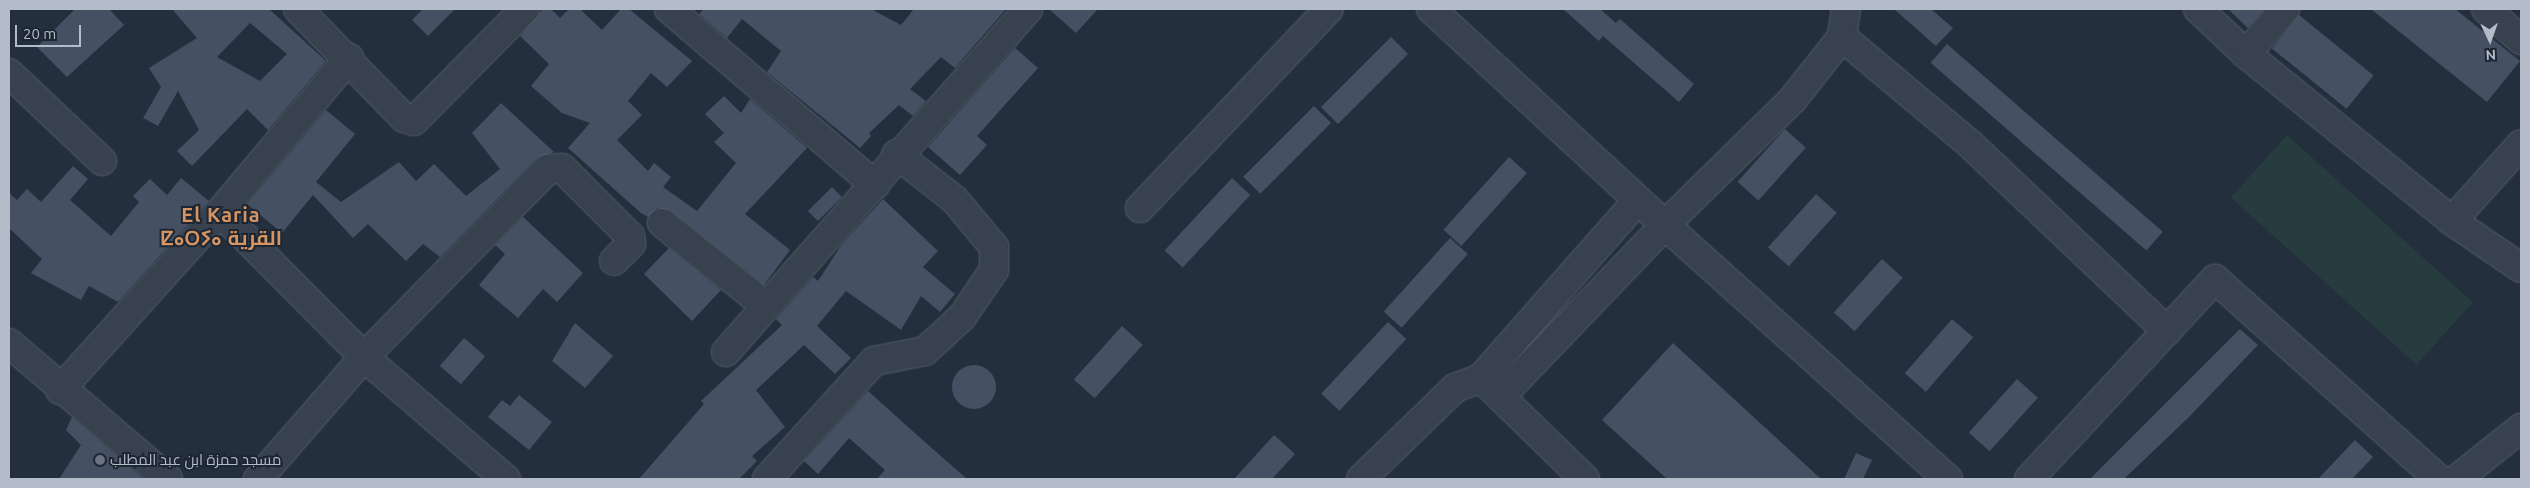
<!DOCTYPE html>
<html>
<head>
<meta charset="utf-8">
<style>
	body { margin:0 }
	#map { position:relative; width:2530px; height:488px; overflow:hidden; background:#242f3e; font-family:Ubuntu,Cairo,"Noto Sans Tifinagh",sans-serif }
	div>[style] { position:absolute }
	.green>* { inset:0; background:#263c3f; transform-origin:0 0 }
	.building>* { inset:0; background:#455162; transform-origin:0 0 }
	.round { border-radius:50% }
	.roads { filter:drop-shadow(0 0 1px #565f6c) drop-shadow(0 0 1px #565f6c) }
	.minor>* { height:28px; margin:-14px; padding:0 14px; transform-origin:14px; border-radius:14px; background:#38414e }
	.dots>* { width:14px; height:14px; translate:-50% -50%; box-sizing:border-box; border:2px solid #1d2633; border-radius:50% }
	span { translate:-50% -50%; white-space:nowrap; text-align:center; line-height:1.15; -webkit-text-stroke:4px #1d2633; paint-order:stroke }
	.poi-label { font-size:15px; color:#b4bcc9 }
	.left { translate:0 -50%; text-align:left }
	.district-label { font-size:20px; color:#d59563; font-weight:700; letter-spacing:1px }
	.frame { position:absolute; inset:0; border:10px solid #b4bcc9; pointer-events:none }
	.north { position:absolute; left:2465px; top:15px; width:50px; height:50px; -webkit-text-stroke:4px #1d2633; paint-order:stroke; rotate:177deg; font-size:14px; font-weight:700; line-height:20px; text-align:center; color:#b4bcc9 }
	.north::after { content:''; display:block; margin:auto; width:18px; height:22px; background:#b4bcc9; clip-path:polygon(50% 0,100% 100%,50% 72%,0 100%) }
	.scale { position:absolute; left:15px; top:25px; width:66px; height:22px; box-sizing:border-box; border:2px solid #b4bcc9; border-top:0; padding-left:6px; font-size:15px; line-height:18px; white-space:nowrap; color:#b4bcc9; -webkit-text-stroke:4px #1d2633; paint-order:stroke }
</style>
</head>
<body>
<div id="map">
	<div class="green">
		<div style="left:2287px;top:135px;width:250px;height:84px;rotate:42deg"></div>
	</div>
	<div class="building">
		<div style="clip-path:polygon(75px 9px,109px 9px,124px 25px,67px 77px,37px 47px)"></div>
		<div style="clip-path:polygon(evenodd,172px 9px,269px 9px,326px 61px,268px 130px,247px 109px,192px 166px,177px 151px,199px 130px,178px 91px,158px 126px,143px 118px,161px 87px,149px 68px,197px 38px,172px 9px,250px 23px,287px 54px,260px 81px,217px 57px,250px 23px)"></div>
		<div style="clip-path:polygon(423px 9px,455px 9px,428px 36px,412px 20px)"></div>
		<div style="clip-path:polygon(543px 9px,551px 9px,560px 18px,569px 9px,580px 9px,602px 30px,621px 9px,629px 9px,692px 61px,667px 87px,651px 73px,628px 101px,642px 115px,617px 140px,648px 171px,654px 163px,671px 177px,663px 187px,697px 211px,736px 163px,714px 142px,724px 133px,705px 114px,724px 96px,741px 113px,750px 99px,807px 148px,745px 214px,790px 250px,764px 285px,671px 211px,657px 208px,648px 217px,641px 213px,568px 148px,590px 123px,562px 113px,531px 86px,549px 64px,520px 36px)"></div>
		<div style="clip-path:polygon(704px 9px,871px 9px,901px 25px,914px 9px,1006px 9px,955px 68px,941px 57px,910px 89px,926px 101px,913px 116px,899px 105px,869px 133px,871px 136px,860px 148px,767px 72px,781px 51px,742px 19px,727px 38px,699px 14px)"></div>
		<div style="clip-path:polygon(1049px 9px,1098px 9px,1076px 33px)"></div>
		<div style="clip-path:polygon(1563px 9px,1600px 9px,1616px 23px,1620px 19px,1694px 84px,1679px 102px,1603px 36px,1599px 41px)"></div>
		<div style="clip-path:polygon(1894px 9px,1931px 9px,1953px 28px,1936px 46px)"></div>
		<div style="clip-path:polygon(2228px 9px,2265px 9px,2248px 28px)"></div>
		<div style="clip-path:polygon(2371px 9px,2455px 9px,2520px 61px,2487px 102px)"></div>
		<div style="left:2299px;top:15px;width:96px;height:43px;rotate:39deg"></div>
		<div style="left:1391px;top:37px;width:24px;height:99px;rotate:45deg"></div>
		<div style="left:1947px;top:44px;width:286px;height:25px;rotate:41deg"></div>
		<div style="clip-path:polygon(1015px 48px,1038px 68px,977px 136px,987px 145px,960px 175px,928px 147px)"></div>
		<div style="clip-path:polygon(501px 103px,554px 152px,537px 158px,440px 257px,423px 244px,406px 261px,368px 224px,353px 238px,313px 195px,282px 233px,247px 204px,326px 110px,355px 134px,316px 182px,341px 202px,399px 162px,416px 181px,434px 164px,466px 196px,500px 169px,472px 133px)"></div>
		<div style="left:1314px;top:106px;width:24px;height:100px;rotate:45deg"></div>
		<div style="left:1785px;top:129px;width:28px;height:71px;rotate:42deg"></div>
		<div style="left:1509px;top:157px;width:24px;height:98px;rotate:42deg"></div>
		<div style="clip-path:polygon(73px 166px,88px 179px,70px 200px,111px 236px,139px 202px,133px 196px,150px 179px,167px 195px,181px 178px,209px 201px,118px 302px,89px 286px,81px 300px,31px 273px,42px 259px,9px 228px,9px 193px,17px 200px,27px 189px,41px 202px)"></div>
		<div style="left:1232px;top:178px;width:25px;height:99px;rotate:43deg"></div>
		<div style="left:832px;top:187px;width:14px;height:34px;rotate:45deg"></div>
		<div style="left:1816px;top:194px;width:28px;height:72px;rotate:42deg"></div>
		<div style="clip-path:polygon(883px 199px,938px 251px,923px 267px,955px 294px,940px 312px,921px 296px,901px 330px,846px 291px,817px 326px,851px 358px,835px 374px,804px 345px,756px 390px,785px 427px,752px 456px,757px 461px,739px 479px,639px 479px,704px 404px,701px 401px,782px 325px,776px 319px,813px 277px,818px 281px,842px 244px)"></div>
		<div style="clip-path:polygon(523px 217px,583px 273px,557px 302px,543px 289px,518px 318px,479px 285px,505px 254px,495px 245px)"></div>
		<div style="left:1450px;top:238px;width:24px;height:99px;rotate:42deg"></div>
		<div style="clip-path:polygon(669px 248px,721px 290px,692px 321px,644px 274px)"></div>
		<div style="left:1882px;top:259px;width:28px;height:72px;rotate:42deg"></div>
		<div style="left:1952px;top:319px;width:28px;height:72px;rotate:41deg"></div>
		<div style="left:1388px;top:322px;width:25px;height:98px;rotate:43deg"></div>
		<div style="clip-path:polygon(575px 323px,613px 356px,585px 388px,552px 361px)"></div>
		<div style="left:1122px;top:326px;width:28px;height:72px;rotate:42deg"></div>
		<div style="clip-path:polygon(2240px 329px,2258px 345px,2189px 417px,2124px 479px,2090px 479px)"></div>
		<div style="left:464px;top:338px;width:28px;height:37px;rotate:41deg"></div>
		<div style="clip-path:polygon(1673px 343px,1821px 479px,1667px 479px,1602px 420px)"></div>
		<div class="round" style="left:952px;top:365px;width:44px;height:44px"></div>
		<div style="left:2017px;top:379px;width:28px;height:72px;rotate:42deg"></div>
		<div style="clip-path:polygon(868px 391px,917px 435px,967px 479px,877px 479px,885px 470px,849px 438px,818px 474px,804px 461px)"></div>
		<div style="clip-path:polygon(519px 395px,552px 422px,529px 450px,488px 417px,502px 400px,510px 406px)"></div>
		<div style="clip-path:polygon(72px 417px,144px 479px,59px 479px,81px 445px,66px 430px)"></div>
		<div style="clip-path:polygon(1274px 435px,1295px 454px,1272px 479px,1234px 479px)"></div>
		<div style="clip-path:polygon(2355px 440px,2373px 457px,2352px 479px,2318px 479px)"></div>
		<div style="clip-path:polygon(1856px 453px,1872px 460px,1863px 479px,1844px 479px)"></div>
	</div>
	<div class="roads">
		<div class="minor">
			<div style="left:298px;top:9px;width:152px;rotate:45.8deg"></div>
			<div style="left:404px;top:118px;width:10px;rotate:17deg"></div>
			<div style="left:414px;top:121px;width:158px;rotate:-45.3deg"></div>
			<div style="left:669px;top:9px;width:271px;rotate:40.5deg"></div>
			<div style="left:1431px;top:9px;width:318px;rotate:42.7deg"></div>
			<div style="left:1665px;top:225px;width:238px;rotate:133.8deg"></div>
			<div style="left:2198px;top:9px;width:66px;rotate:43.2deg"></div>
			<div style="left:2246px;top:54px;width:265px;rotate:39deg"></div>
			<div style="left:2452px;top:221px;width:83px;rotate:34.3deg"></div>
			<div style="left:2486px;top:9px;width:47px;rotate:41.5deg"></div>
			<div style="left:1842px;top:37px;width:28px;rotate:-82deg"></div>
			<div style="left:2246px;top:54px;width:60px;rotate:-49.1deg"></div>
			<div style="left:9px;top:73px;width:128px;rotate:43.4deg"></div>
			<div style="left:1140px;top:208px;width:274px;rotate:-46.5deg"></div>
			<div style="left:220px;top:212px;width:204px;rotate:45.2deg"></div>
			<div style="left:364px;top:357px;width:187px;rotate:40.7deg"></div>
			<div style="left:2452px;top:221px;width:103px;rotate:-48.1deg"></div>
			<div style="left:662px;top:223px;width:133px;rotate:38.6deg"></div>
			<div style="left:9px;top:343px;width:209px;rotate:40.5deg"></div>
			<div style="left:726px;top:352px;width:457px;rotate:-48.6deg"></div>
			<div style="left:1481px;top:378px;width:237px;rotate:-48.6deg"></div>
			<div style="left:60px;top:390px;width:239px;rotate:-48deg"></div>
			<div style="left:220px;top:212px;width:201px;rotate:-50deg"></div>
			<div style="left:258px;top:479px;width:162px;rotate:-49deg"></div>
			<div style="left:364px;top:357px;width:263px;rotate:-45.6deg"></div>
			<div style="left:548px;top:169px;width:14px;rotate:-4deg"></div>
			<div style="left:562px;top:168px;width:96px;rotate:45deg"></div>
			<div style="left:630px;top:236px;width:8px;rotate:83deg"></div>
			<div style="left:631px;top:244px;width:24px;rotate:135deg"></div>
			<div style="left:767px;top:479px;width:159px;rotate:-47.8deg"></div>
			<div style="left:874px;top:361px;width:52px;rotate:-11.1deg"></div>
			<div style="left:925px;top:351px;width:50px;rotate:-42.6deg"></div>
			<div style="left:962px;top:317px;width:57px;rotate:-55.8deg"></div>
			<div style="left:994px;top:270px;width:23px;rotate:-90deg"></div>
			<div style="left:994px;top:247px;width:62px;rotate:-129.8deg"></div>
			<div style="left:954px;top:199px;width:73px;rotate:-142.2deg"></div>
			<div style="left:1361px;top:479px;width:131px;rotate:-44.1deg"></div>
			<div style="left:1455px;top:388px;width:28px;rotate:-21deg"></div>
			<div style="left:1481px;top:378px;width:145px;rotate:44.2deg"></div>
			<div style="left:1948px;top:479px;width:380px;rotate:-138.1deg"></div>
			<div style="left:1665px;top:225px;width:180px;rotate:-44.5deg"></div>
			<div style="left:1793px;top:99px;width:79px;rotate:-51.7deg"></div>
			<div style="left:1842px;top:37px;width:167px;rotate:39.9deg"></div>
			<div style="left:1970px;top:144px;width:272px;rotate:43.5deg"></div>
			<div style="left:2029px;top:479px;width:273px;rotate:-47.1deg"></div>
			<div style="left:2215px;top:279px;width:300px;rotate:41.8deg"></div>
			<div style="left:2457px;top:479px;width:82px;rotate:-38.6deg"></div>
		</div>
	</div>
	<div class="dots">
		<div style="left:100px;top:460px;background:#6b7280"></div>
	</div>
	<div class="poi-label">
		<span class="left" style="left:110px;top:460px">مسجد حمزة ابن عبد المطلب</span>
	</div>
	<div class="district-label">
		<span style="left:221px;top:226px">El Karia<br>ⵇⴰⵔⵢⴰ القرية</span>
	</div>
	<div class="frame"></div>
	<div class="north">N</div>
	<div class="scale">20 m</div>
</div>
</body>
</html>
